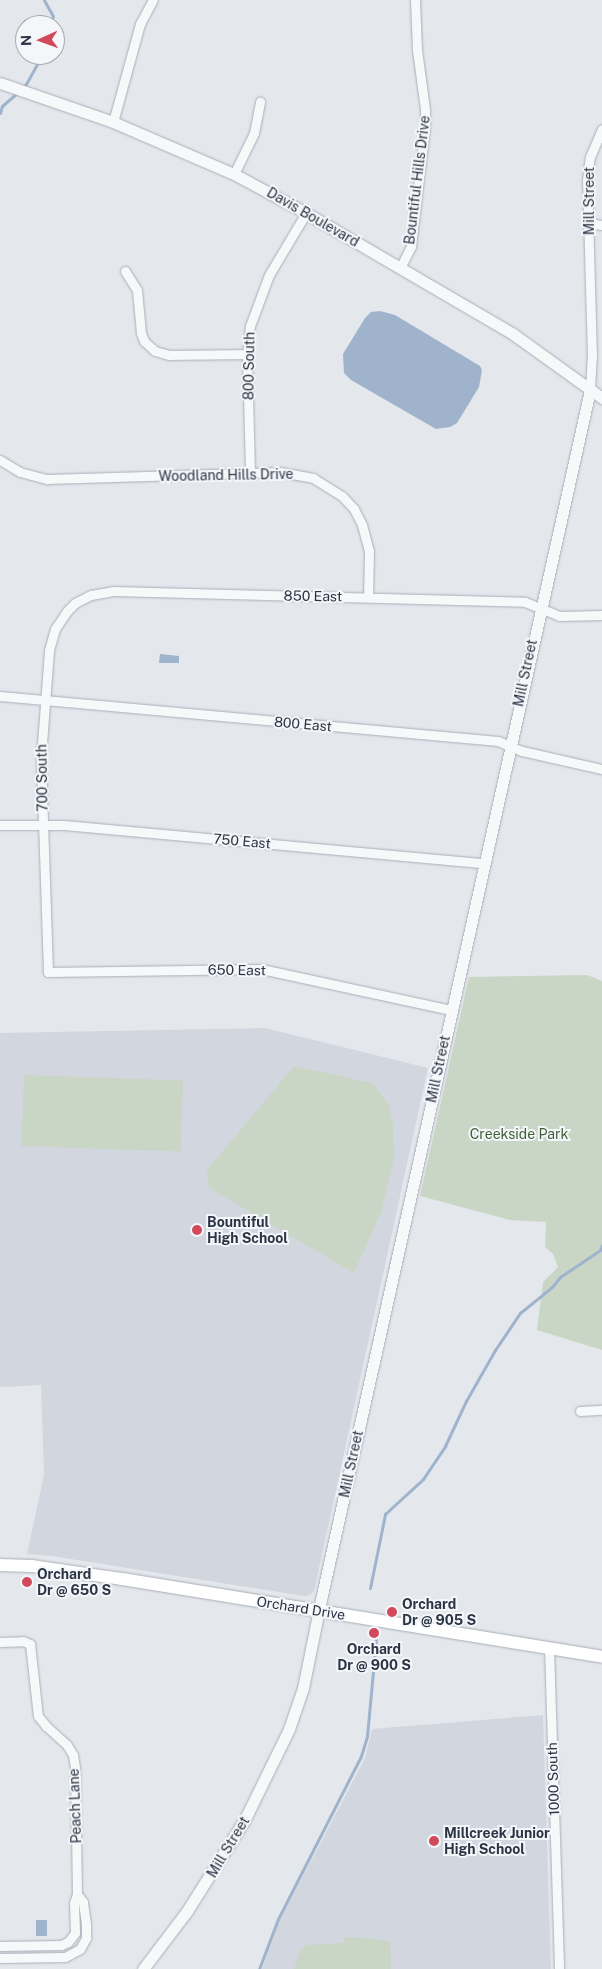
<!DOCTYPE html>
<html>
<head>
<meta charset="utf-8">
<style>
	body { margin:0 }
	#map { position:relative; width:602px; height:1969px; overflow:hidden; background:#e4e7ec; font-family:"Public Sans",sans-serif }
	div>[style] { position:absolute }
	.built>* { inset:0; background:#d2d6de }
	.green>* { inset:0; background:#c9d6c5; transform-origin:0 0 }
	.water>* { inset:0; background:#9fb4cc; transform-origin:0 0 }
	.stream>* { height:3px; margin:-1.5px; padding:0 1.5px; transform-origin:1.5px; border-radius:1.5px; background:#9fb4cc }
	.roads { filter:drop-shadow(0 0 1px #a9aeb7) drop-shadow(0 0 1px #a9aeb7) }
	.minor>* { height:9px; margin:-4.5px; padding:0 4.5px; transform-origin:4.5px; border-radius:4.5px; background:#f7f8fa }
	.tertiary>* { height:11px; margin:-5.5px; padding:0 5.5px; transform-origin:5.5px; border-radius:5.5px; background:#f7f8fa }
	.secondary>* { height:12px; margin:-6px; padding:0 6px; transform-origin:6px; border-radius:6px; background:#fff }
	.dots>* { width:14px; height:14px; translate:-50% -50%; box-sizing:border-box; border:2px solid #f4f6f9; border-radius:50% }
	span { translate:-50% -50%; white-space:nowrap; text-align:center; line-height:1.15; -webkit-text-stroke:4px #f4f6f9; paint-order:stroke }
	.street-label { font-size:14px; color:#2b3445 }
	.park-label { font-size:14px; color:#3f6138 }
	.poi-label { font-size:14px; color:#2b3445; font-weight:700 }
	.left { translate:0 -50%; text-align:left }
	.north { position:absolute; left:15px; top:15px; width:50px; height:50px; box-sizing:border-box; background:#f4f6f9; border:1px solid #a4a8b1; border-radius:50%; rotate:268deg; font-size:14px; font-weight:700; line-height:20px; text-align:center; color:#2b3445 }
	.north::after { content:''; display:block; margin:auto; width:18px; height:22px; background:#d1495b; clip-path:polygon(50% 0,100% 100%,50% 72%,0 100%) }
</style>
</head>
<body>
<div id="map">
	<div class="built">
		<div style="clip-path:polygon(265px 1028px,428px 1068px,314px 1591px,310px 1595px,304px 1596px,52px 1556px,27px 1554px,44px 1475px,41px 1385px,0 1387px,0 1033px)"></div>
		<div style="clip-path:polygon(543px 1715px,551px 1969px,262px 1969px,278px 1924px,365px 1758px,372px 1729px)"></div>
	</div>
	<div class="green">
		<div style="clip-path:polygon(587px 975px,602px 981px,602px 1350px,537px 1330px,543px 1282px,558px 1267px,553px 1254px,545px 1247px,546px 1222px,510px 1220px,420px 1196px,469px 977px)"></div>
		<div style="clip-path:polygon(294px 1066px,372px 1083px,389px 1105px,393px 1125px,394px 1158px,381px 1212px,354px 1273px,209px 1188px,207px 1170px)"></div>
		<div style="left:24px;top:1075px;width:159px;height:71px;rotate:2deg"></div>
		<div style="clip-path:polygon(359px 1937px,390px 1942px,391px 1969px,294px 1969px,300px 1951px,306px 1945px,344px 1943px,344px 1938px)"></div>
	</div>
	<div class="water">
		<div style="clip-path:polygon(380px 311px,395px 315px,480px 366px,482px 370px,479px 387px,457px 423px,450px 427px,436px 429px,351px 380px,344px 373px,343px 354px,365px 318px,371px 312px)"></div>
		<div style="clip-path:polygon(160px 654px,179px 656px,179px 663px,159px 663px)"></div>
		<div style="left:36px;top:1920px;width:11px;height:16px"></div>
	</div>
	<div class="stream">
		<div style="left:44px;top:0;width:18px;rotate:61deg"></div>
		<div style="left:53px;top:16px;width:9px;rotate:108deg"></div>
		<div style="left:21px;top:88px;width:6px;rotate:-39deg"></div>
		<div style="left:26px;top:84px;width:33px;rotate:-61deg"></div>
		<div style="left:0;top:113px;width:7px;rotate:-74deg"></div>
		<div style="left:2px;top:106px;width:20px;rotate:-41deg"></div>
		<div style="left:370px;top:1588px;width:76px;rotate:-78.5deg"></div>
		<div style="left:385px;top:1514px;width:52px;rotate:-42.6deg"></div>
		<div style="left:423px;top:1479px;width:40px;rotate:-56deg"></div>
		<div style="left:445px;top:1446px;width:50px;rotate:-65deg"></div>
		<div style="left:466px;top:1401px;width:59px;rotate:-60.4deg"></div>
		<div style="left:495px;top:1350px;width:45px;rotate:-56deg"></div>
		<div style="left:520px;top:1313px;width:41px;rotate:-39.1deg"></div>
		<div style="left:552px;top:1287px;width:13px;rotate:-51deg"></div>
		<div style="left:560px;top:1277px;width:48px;rotate:-34deg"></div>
		<div style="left:600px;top:1250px;width:5px;rotate:-68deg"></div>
		<div style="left:259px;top:1969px;width:53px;rotate:-69.2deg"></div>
		<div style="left:278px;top:1919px;width:183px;rotate:-63deg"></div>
		<div style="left:361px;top:1756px;width:21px;rotate:-73deg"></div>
		<div style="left:367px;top:1736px;width:97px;rotate:-84.7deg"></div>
	</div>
	<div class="roads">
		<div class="minor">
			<div style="left:113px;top:122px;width:102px;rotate:-74.6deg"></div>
			<div style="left:140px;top:24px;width:27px;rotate:-62deg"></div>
			<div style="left:234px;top:174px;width:46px;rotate:-64deg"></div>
			<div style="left:254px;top:133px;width:32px;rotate:-79deg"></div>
			<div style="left:589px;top:223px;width:13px;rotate:9deg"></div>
			<div style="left:400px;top:268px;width:25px;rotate:-63deg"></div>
			<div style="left:411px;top:246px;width:120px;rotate:-83.3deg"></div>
			<div style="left:425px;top:127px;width:18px;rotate:-90deg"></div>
			<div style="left:425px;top:109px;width:60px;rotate:-97.7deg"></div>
			<div style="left:417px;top:50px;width:50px;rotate:-92.3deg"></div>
			<div style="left:125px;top:271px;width:22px;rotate:58deg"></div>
			<div style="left:137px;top:290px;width:43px;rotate:84.7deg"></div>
			<div style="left:141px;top:333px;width:9px;rotate:69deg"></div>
			<div style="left:144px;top:341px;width:15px;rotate:42deg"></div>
			<div style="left:155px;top:351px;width:15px;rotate:16deg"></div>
			<div style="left:169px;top:355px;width:78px;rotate:-0.7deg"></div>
			<div style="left:590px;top:390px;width:33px;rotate:-87deg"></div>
			<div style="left:592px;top:357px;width:177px;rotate:-91.6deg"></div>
			<div style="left:587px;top:180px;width:23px;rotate:-83deg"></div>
			<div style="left:590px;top:157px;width:30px;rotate:-67deg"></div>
			<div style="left:0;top:460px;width:23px;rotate:31deg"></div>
			<div style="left:20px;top:472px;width:28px;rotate:15deg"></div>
			<div style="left:47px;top:479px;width:233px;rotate:-1.7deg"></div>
			<div style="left:280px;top:472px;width:34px;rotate:10deg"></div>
			<div style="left:313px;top:478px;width:34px;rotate:32deg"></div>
			<div style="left:342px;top:496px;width:18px;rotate:47deg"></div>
			<div style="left:354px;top:509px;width:18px;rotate:63deg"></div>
			<div style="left:362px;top:525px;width:27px;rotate:75deg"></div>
			<div style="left:369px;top:551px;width:46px;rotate:91.2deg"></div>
			<div style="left:250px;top:472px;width:118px;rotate:-91.5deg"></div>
			<div style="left:247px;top:354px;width:28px;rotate:-84deg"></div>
			<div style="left:250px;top:326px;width:54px;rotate:-69.6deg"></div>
			<div style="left:269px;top:275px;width:72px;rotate:-59.2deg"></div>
			<div style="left:0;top:696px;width:500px;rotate:5.16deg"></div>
			<div style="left:498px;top:741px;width:26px;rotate:23deg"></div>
			<div style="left:522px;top:751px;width:82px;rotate:12.7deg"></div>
			<div style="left:0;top:825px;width:64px"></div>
			<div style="left:64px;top:825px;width:421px;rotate:5.2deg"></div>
			<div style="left:451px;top:1010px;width:194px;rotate:-167.8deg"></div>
			<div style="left:261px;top:969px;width:213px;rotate:179.2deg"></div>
			<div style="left:48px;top:972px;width:215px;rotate:-91.9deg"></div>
			<div style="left:41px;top:757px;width:107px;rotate:-85.7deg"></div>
			<div style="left:49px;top:650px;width:22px;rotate:-74deg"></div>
			<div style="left:55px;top:629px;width:22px;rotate:-56deg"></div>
			<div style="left:67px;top:611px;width:11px;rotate:-45deg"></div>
			<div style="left:75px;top:603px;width:18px;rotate:-27deg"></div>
			<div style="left:91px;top:595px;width:22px;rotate:-10deg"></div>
			<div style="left:113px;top:591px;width:412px;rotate:1.5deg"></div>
			<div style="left:525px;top:602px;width:37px;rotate:22deg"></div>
			<div style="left:559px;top:616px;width:43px;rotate:-1.3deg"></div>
			<div style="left:580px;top:1411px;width:22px;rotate:-3deg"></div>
			<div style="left:0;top:1642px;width:23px;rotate:-2deg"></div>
			<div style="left:23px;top:1641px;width:8px;rotate:23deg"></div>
			<div style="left:30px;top:1644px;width:72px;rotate:83.7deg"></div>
			<div style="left:38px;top:1716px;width:13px;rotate:51deg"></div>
			<div style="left:46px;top:1726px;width:28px;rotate:42deg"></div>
			<div style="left:67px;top:1745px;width:12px;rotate:59deg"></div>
			<div style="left:73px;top:1755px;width:12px;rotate:81deg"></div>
			<div style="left:75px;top:1767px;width:127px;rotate:89.1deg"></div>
			<div style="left:77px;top:1894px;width:9px;rotate:108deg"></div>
			<div style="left:74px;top:1903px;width:30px;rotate:88deg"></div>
			<div style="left:75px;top:1933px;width:11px;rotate:128deg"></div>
			<div style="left:68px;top:1942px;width:8px;rotate:157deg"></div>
			<div style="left:61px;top:1945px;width:61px;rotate:179.1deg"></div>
			<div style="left:549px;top:1648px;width:321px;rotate:88.2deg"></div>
			<div style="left:0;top:1958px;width:65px;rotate:-0.9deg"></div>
			<div style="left:65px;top:1957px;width:17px;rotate:-28deg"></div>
			<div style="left:80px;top:1949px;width:13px;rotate:-61deg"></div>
			<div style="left:86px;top:1938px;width:14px;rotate:-90deg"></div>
			<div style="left:86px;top:1924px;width:22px;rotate:-98deg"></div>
			<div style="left:83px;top:1902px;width:10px;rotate:-127deg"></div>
		</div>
		<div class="tertiary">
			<div style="left:0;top:83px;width:120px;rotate:19deg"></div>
			<div style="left:113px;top:122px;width:132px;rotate:23.3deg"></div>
			<div style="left:234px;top:174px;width:82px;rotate:28.4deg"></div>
			<div style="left:306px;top:213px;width:240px;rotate:30.3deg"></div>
			<div style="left:513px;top:334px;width:110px;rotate:35.7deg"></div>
			<div style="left:143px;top:1969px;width:73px;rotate:-52.8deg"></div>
			<div style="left:187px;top:1911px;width:107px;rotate:-57.7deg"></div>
			<div style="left:244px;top:1821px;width:102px;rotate:-63.9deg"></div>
			<div style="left:289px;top:1729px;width:43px;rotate:-71.1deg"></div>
			<div style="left:303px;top:1688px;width:95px;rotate:-78.5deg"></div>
			<div style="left:322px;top:1595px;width:1234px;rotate:-77.46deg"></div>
		</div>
		<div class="secondary">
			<div style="left:0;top:1565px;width:32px;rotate:2deg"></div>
			<div style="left:32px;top:1566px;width:91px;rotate:8.2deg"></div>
			<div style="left:122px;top:1579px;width:486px;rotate:9.2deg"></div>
		</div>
	</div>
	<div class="dots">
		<div style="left:197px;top:1230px;background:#d1495b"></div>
		<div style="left:27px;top:1582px;background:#d1495b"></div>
		<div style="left:392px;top:1612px;background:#d1495b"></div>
		<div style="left:374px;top:1633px;background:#d1495b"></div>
		<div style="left:434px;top:1841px;background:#d1495b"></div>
	</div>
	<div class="street-label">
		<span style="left:417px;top:180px;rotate:-83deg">Bountiful Hills Drive</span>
		<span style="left:589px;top:201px;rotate:-90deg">Mill Street</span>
		<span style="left:313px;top:217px;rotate:30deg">Davis Boulevard</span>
		<span style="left:249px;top:366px;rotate:-89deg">800 South</span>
		<span style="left:226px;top:475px;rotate:-1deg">Woodland Hills Drive</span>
		<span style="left:313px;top:596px;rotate:1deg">850 East</span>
		<span style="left:525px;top:673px;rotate:-78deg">Mill Street</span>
		<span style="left:303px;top:724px;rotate:5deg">800 East</span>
		<span style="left:42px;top:778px;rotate:-91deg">700 South</span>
		<span style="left:242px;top:841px;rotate:5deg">750 East</span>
		<span style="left:237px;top:970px;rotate:1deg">650 East</span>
		<span style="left:438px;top:1069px;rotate:-78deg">Mill Street</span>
		<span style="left:351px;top:1464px;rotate:-78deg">Mill Street</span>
		<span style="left:301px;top:1608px;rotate:9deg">Orchard Drive</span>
		<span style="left:553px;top:1779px;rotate:-92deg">1000 South</span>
		<span style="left:75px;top:1806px;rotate:-92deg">Peach Lane</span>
		<span style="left:228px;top:1847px;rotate:-59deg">Mill Street</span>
	</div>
	<div class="park-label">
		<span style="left:519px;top:1134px">Creekside Park</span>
	</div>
	<div class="poi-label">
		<span class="left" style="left:207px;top:1230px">Bountiful<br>High School</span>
		<span class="left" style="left:37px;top:1582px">Orchard<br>Dr @ 650 S</span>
		<span class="left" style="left:402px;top:1612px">Orchard<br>Dr @ 905 S</span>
		<span style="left:374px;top:1657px">Orchard<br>Dr @ 900 S</span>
		<span class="left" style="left:444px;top:1841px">Millcreek Junior<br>High School</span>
	</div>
	<div class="north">N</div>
</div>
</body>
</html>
